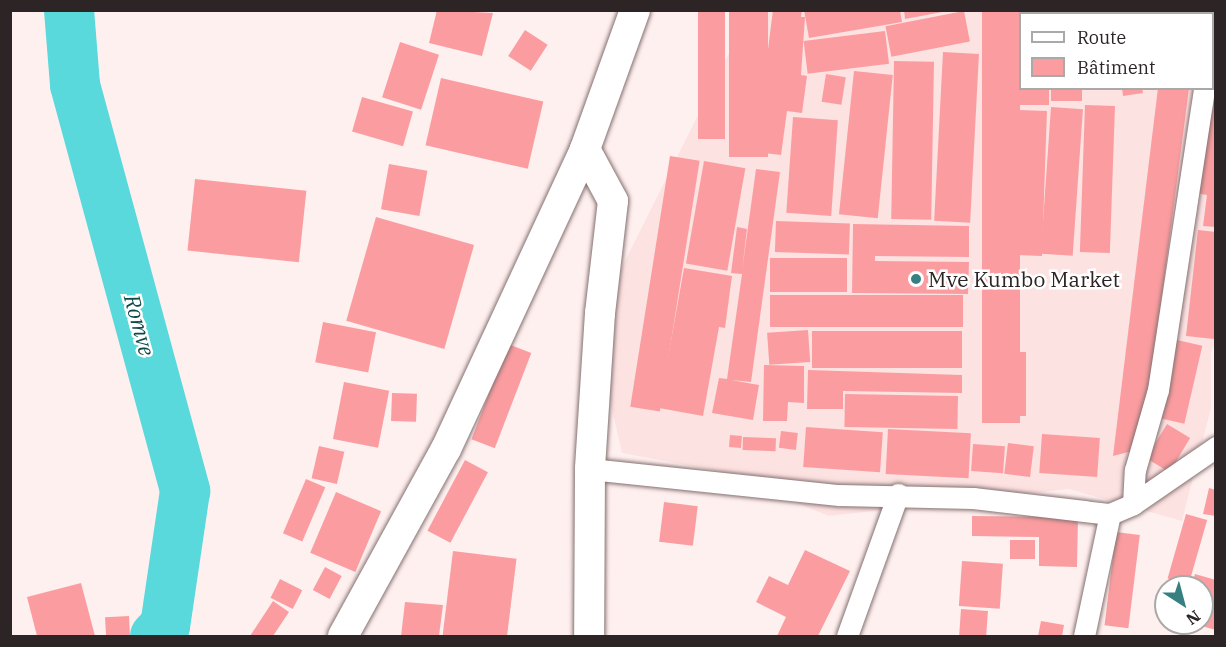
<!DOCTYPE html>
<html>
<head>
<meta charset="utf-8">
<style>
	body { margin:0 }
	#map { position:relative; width:1226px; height:647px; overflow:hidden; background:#fff0f0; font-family:"IBM Plex Serif",serif }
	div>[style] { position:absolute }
	.built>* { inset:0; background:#fde2e2 }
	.river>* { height:50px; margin:-25px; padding:0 25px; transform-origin:25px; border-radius:25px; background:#59d9dc }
	.building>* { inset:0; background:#fb9da0; transform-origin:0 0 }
	.roads { filter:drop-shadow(0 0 2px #857070) drop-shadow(0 0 2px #857070) }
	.street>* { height:21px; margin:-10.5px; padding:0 10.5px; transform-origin:10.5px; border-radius:10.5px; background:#fff }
	.secondary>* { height:30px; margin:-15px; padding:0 15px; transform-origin:15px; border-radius:15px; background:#fff }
	.dots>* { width:16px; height:16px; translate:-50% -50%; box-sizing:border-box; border:3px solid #fff; border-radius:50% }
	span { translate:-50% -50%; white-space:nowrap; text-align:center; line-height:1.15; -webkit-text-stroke:5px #fff; paint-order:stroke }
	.poi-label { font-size:21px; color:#2d2525 }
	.left { translate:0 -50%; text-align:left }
	.water-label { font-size:22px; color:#0f494a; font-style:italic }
	.frame { position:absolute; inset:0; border:12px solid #2d2525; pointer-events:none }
	.legend { position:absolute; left:1019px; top:12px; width:195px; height:78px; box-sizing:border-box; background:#fff; border:2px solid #aba8a8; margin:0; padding:8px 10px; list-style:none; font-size:18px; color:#2d2525 }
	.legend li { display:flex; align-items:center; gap:12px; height:30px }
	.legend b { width:30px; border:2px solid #aba8a8 }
	.north { position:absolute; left:1154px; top:575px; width:60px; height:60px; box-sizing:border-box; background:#fff; border:2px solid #aba8a8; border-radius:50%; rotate:144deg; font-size:16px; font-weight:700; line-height:24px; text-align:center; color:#2d2525 }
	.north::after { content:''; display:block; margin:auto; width:21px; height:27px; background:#378081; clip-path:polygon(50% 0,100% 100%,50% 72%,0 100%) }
</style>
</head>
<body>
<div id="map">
	<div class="built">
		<div style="clip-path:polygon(evenodd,750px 11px,1215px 11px,1216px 339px,1211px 353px,1211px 408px,1182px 521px,1069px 489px,829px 516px,718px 471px,622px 453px,593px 325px,750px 11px,1020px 14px,1212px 14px,1212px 88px,1020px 88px,1020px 14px)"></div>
	</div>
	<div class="river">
		<div style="left:69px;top:10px;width:75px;rotate:85.4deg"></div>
		<div style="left:75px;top:85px;width:421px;rotate:74.8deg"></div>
		<div style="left:185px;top:491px;width:136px;rotate:98.4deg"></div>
		<div style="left:165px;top:626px;width:14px;rotate:135deg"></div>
	</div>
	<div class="building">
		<div style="clip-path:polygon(437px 10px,493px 13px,482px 56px,429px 43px)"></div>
		<div style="left:698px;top:10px;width:27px;height:129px"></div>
		<div style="left:729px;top:10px;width:39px;height:147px"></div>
		<div style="clip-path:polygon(773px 10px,802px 10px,801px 17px,805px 17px,801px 75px,807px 76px,802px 113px,787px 111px,781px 155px,755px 152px)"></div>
		<div style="clip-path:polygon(804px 10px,900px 10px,902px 22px,809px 38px)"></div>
		<div style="clip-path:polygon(904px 10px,942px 10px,942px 12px,905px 19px)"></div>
		<div style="left:982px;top:10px;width:38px;height:413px"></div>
		<div style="clip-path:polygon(1023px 10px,1053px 10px,1023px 14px)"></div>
		<div style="clip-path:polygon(1057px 10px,1089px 10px,1056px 14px)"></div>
		<div style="clip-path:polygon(1167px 10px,1199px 10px,1167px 14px)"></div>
		<div style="left:964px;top:11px;width:31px;height:80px;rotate:79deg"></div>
		<div style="left:525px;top:30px;width:27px;height:31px;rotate:33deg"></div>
		<div style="left:885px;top:31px;width:33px;height:82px;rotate:83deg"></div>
		<div style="left:400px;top:42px;width:41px;height:58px;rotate:18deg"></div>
		<div style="left:943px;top:52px;width:36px;height:169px;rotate:3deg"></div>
		<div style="left:894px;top:61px;width:40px;height:158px;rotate:1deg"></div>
		<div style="left:854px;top:71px;width:39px;height:144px;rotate:6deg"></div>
		<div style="left:826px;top:74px;width:20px;height:28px;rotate:9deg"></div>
		<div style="left:441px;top:78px;width:105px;height:69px;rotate:13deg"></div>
		<div style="left:1018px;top:88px;width:31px;height:17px"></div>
		<div style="left:1051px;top:88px;width:31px;height:13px"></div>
		<div style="clip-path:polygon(1122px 88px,1142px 88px,1143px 93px,1123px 96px)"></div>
		<div style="clip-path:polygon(1158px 88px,1189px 88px,1144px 435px,1132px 451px,1113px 456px)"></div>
		<div style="clip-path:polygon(1216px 90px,1216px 227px,1203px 226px,1207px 195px,1195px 193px)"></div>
		<div style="left:362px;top:97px;width:53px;height:36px;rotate:16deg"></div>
		<div style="left:1085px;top:105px;width:30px;height:147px;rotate:2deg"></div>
		<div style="left:1051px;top:107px;width:32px;height:147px;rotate:4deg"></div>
		<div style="left:1019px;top:110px;width:28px;height:145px;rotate:2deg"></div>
		<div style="left:793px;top:117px;width:45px;height:96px;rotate:4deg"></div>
		<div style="left:670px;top:156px;width:30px;height:254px;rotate:9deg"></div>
		<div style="left:704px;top:161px;width:42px;height:104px;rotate:10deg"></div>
		<div style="left:389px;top:164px;width:39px;height:46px;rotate:10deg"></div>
		<div style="clip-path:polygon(756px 169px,780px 172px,751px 382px,731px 380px,759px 385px,753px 420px,712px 413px,719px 378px,727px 379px,742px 274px,731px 273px,737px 227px,747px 229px,742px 271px)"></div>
		<div style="left:195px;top:179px;width:112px;height:72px;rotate:6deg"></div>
		<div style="left:376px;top:217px;width:102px;height:108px;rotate:16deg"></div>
		<div style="left:776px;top:221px;width:74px;height:31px;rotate:2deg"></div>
		<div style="clip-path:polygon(853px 224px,969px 226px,969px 257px,875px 256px,875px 261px,969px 262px,968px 294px,852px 293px)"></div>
		<div style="clip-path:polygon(1198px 230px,1216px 232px,1214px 339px,1186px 336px)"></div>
		<div style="left:770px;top:258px;width:77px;height:34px"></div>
		<div style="clip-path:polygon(684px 268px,732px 276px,725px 328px,719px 327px,703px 416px,659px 408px)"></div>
		<div style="left:963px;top:295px;width:32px;height:193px;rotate:90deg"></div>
		<div style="left:323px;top:322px;width:54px;height:41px;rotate:11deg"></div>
		<div style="left:808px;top:330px;width:32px;height:41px;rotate:86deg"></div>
		<div style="left:812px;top:331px;width:150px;height:37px"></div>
		<div style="left:1177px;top:340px;width:26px;height:80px;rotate:13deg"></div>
		<div style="left:508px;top:344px;width:25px;height:102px;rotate:21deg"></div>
		<div style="left:1006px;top:352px;width:20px;height:64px"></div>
		<div style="clip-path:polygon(764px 365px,804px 366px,804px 403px,788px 402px,787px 421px,763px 421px)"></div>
		<div style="clip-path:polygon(808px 370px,962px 375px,962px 393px,843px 391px,843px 409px,807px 409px)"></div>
		<div style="left:344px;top:382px;width:46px;height:58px;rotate:11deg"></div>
		<div style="left:392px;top:393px;width:25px;height:28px;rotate:2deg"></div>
		<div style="left:845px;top:394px;width:113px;height:33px;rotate:1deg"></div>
		<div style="left:1167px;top:424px;width:27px;height:40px;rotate:31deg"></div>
		<div style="left:806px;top:427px;width:77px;height:40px;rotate:4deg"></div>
		<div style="left:888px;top:429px;width:83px;height:45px;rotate:3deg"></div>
		<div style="left:781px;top:431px;width:17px;height:17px;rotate:7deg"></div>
		<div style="left:1042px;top:434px;width:58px;height:39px;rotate:4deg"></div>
		<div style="left:730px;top:435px;width:12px;height:12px;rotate:5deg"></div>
		<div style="left:743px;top:437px;width:33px;height:13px;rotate:2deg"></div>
		<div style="left:1008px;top:443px;width:26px;height:31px;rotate:7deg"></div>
		<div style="left:973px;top:444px;width:32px;height:27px;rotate:4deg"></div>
		<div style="left:319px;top:446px;width:26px;height:33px;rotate:13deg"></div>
		<div style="left:465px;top:460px;width:26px;height:80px;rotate:28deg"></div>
		<div style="left:306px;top:479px;width:21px;height:59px;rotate:23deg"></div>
		<div style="clip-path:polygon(1209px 488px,1216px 490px,1216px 516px,1203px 514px)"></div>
		<div style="left:336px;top:492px;width:49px;height:66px;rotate:23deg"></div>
		<div style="left:664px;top:502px;width:34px;height:40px;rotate:7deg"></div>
		<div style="left:1186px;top:514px;width:22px;height:67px;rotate:16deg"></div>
		<div style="clip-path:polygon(972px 516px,1078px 517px,1077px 567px,1039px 566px,1039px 537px,972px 536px)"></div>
		<div style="left:1116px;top:532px;width:24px;height:94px;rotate:7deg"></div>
		<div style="left:1035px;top:540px;width:19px;height:25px;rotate:90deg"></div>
		<div style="clip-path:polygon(805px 550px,850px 571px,818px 636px,777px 636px,786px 617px,756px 602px,769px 576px,788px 585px)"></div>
		<div style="left:453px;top:551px;width:64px;height:86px;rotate:7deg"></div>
		<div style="left:962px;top:561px;width:41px;height:45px;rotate:4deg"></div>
		<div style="left:325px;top:567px;width:19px;height:26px;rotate:28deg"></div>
		<div style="clip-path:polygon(1195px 574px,1216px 580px,1216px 630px,1194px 624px,1202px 623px,1202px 587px,1191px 587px)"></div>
		<div style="left:280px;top:579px;width:25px;height:21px;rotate:27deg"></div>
		<div style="clip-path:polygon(81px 583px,95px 636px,37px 636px,27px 597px)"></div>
		<div style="clip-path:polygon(273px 601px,289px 612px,273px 636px,250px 636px)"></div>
		<div style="clip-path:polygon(405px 602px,443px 605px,439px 636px,401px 636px)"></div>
		<div style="left:961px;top:609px;width:27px;height:27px;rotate:4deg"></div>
		<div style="left:129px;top:616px;width:20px;height:24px;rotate:87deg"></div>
		<div style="clip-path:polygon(1041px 621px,1064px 625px,1062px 636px,1038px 636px)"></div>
	</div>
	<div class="roads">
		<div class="street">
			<div style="left:1212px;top:29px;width:19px;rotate:-81deg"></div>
			<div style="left:590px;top:469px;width:250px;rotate:6deg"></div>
			<div style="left:839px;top:495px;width:134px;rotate:1.3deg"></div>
			<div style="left:973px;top:498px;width:138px;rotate:6.7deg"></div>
			<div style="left:1110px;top:514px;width:25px;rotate:-23deg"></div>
			<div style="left:1133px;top:504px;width:101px;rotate:-34.5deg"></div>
			<div style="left:1133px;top:504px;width:34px;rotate:-87deg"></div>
			<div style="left:1135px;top:470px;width:83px;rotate:-74deg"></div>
			<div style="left:1158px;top:390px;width:305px;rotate:-81.3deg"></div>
			<div style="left:847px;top:636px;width:151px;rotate:-70.2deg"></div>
			<div style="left:1084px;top:636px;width:125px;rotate:-78deg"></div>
		</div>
		<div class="secondary">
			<div style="left:585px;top:149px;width:59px;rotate:61.7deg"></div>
			<div style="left:613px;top:201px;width:113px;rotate:96.6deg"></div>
			<div style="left:600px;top:313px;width:156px;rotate:93.7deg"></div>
			<div style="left:590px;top:469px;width:167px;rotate:90.3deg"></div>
			<div style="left:343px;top:636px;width:213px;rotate:-61.2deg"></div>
			<div style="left:446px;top:449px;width:331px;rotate:-65.1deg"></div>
			<div style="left:585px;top:149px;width:148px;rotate:-70.2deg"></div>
		</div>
	</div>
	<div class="dots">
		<div style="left:916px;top:279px;background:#378081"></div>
	</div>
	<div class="poi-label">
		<span class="left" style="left:928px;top:279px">Mve Kumbo Market</span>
	</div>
	<div class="water-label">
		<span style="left:140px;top:325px;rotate:75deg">Romve</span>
	</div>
	<div class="frame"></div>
	<ul class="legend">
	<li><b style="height:8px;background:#fff"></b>Route</li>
	<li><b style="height:16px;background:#fb9da0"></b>Bâtiment</li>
	</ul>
	<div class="north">N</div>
</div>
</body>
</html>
